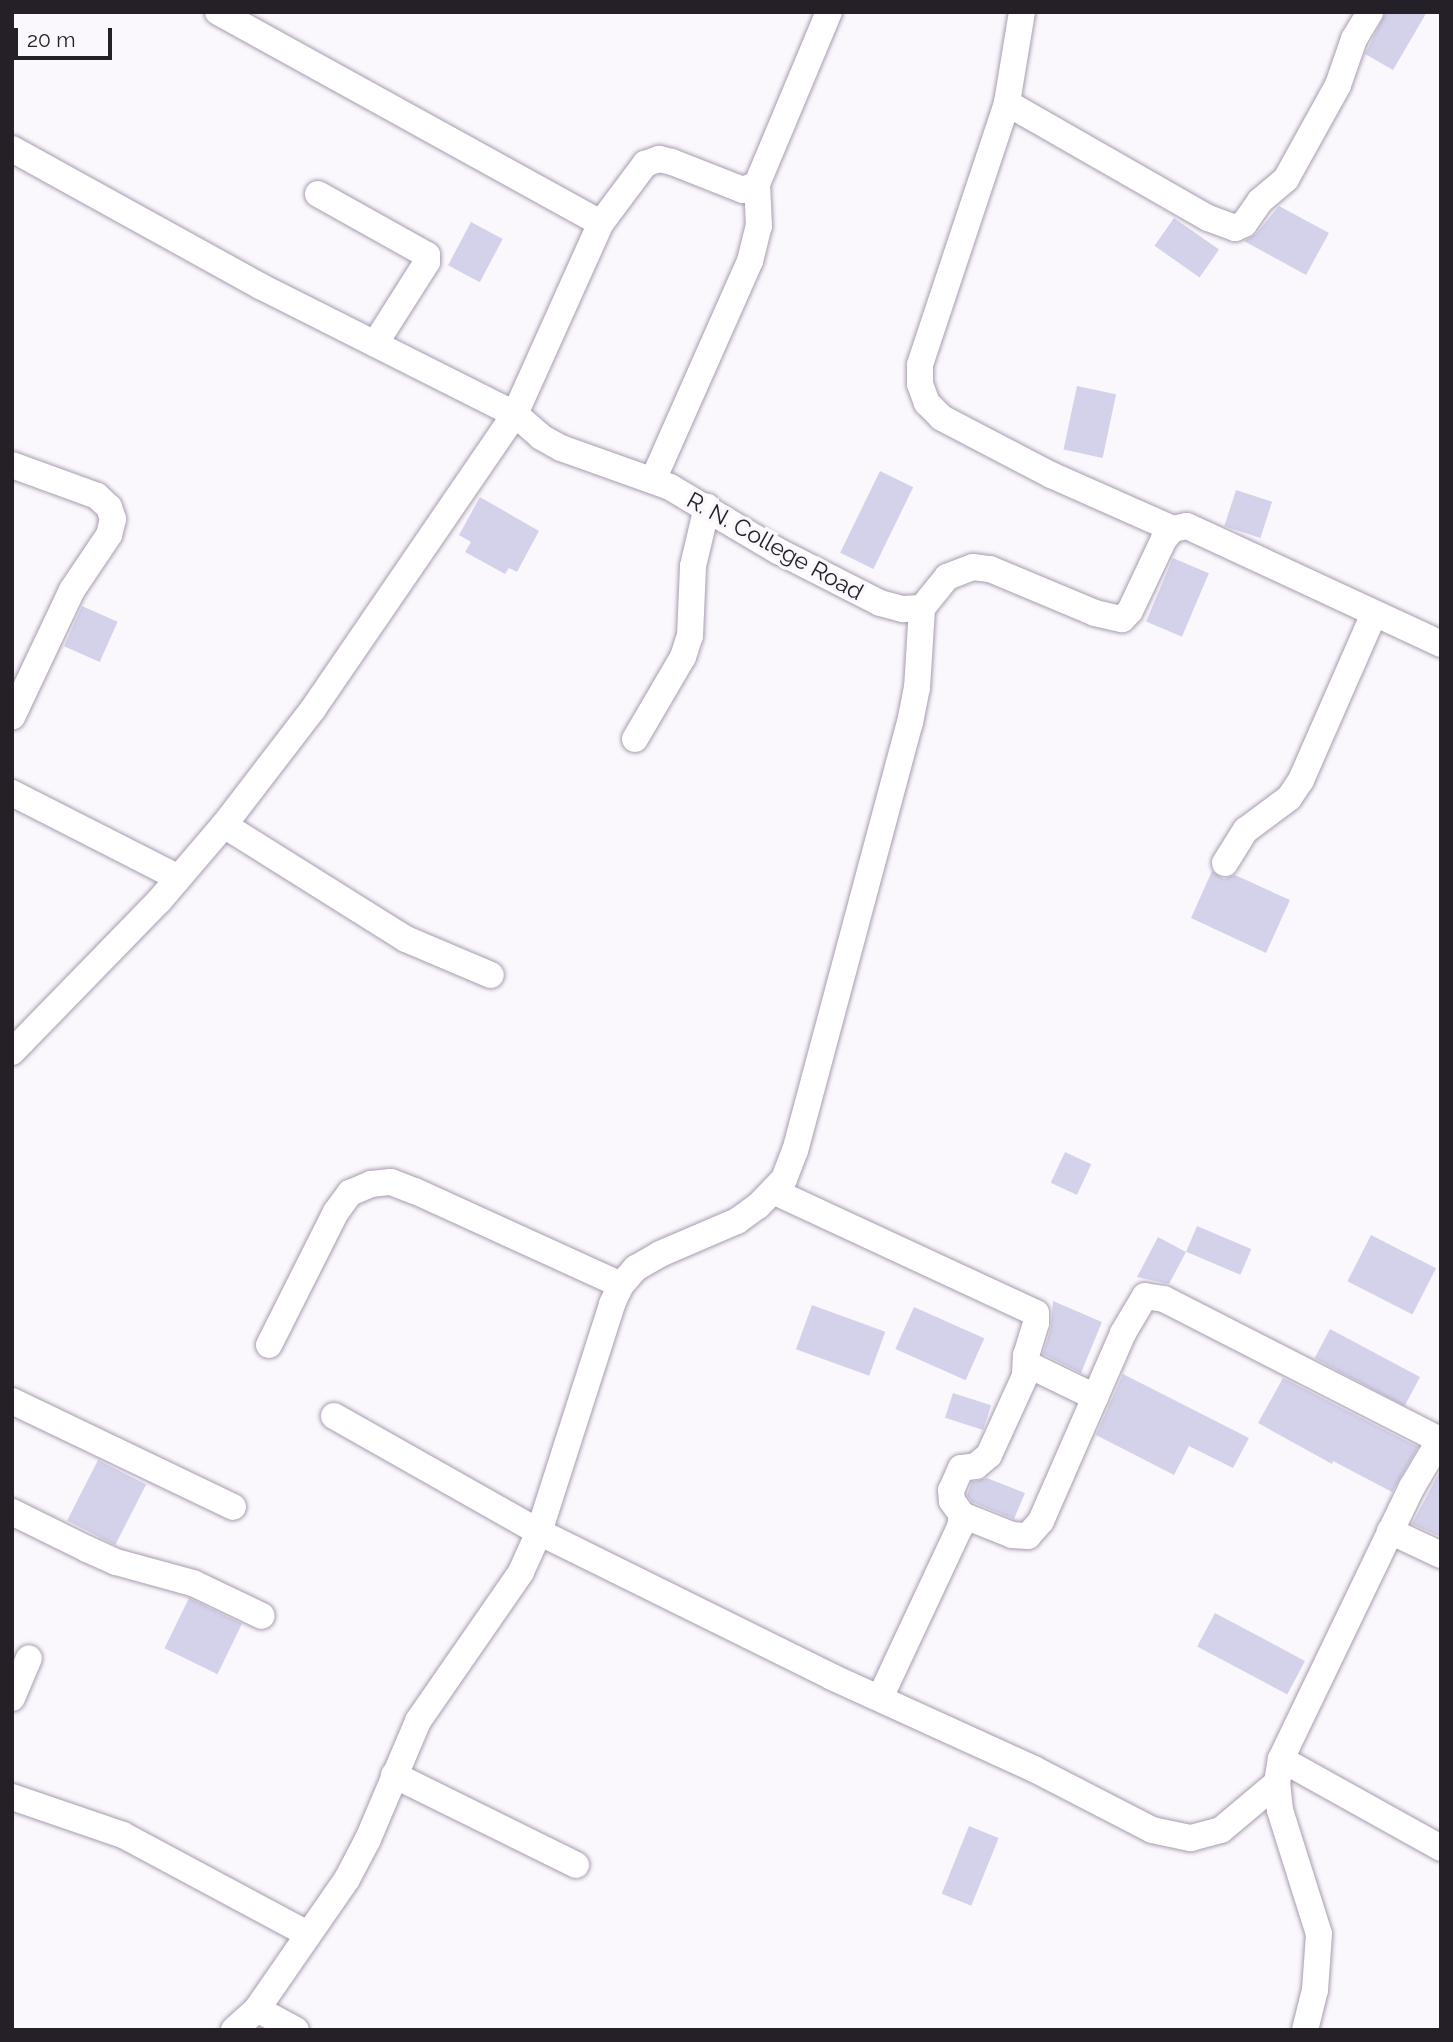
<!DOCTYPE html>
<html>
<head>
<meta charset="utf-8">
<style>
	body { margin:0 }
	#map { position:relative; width:1453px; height:2042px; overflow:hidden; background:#fbf8fd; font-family:Raleway,sans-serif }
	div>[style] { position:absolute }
	.building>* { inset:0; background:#d4d2eb; transform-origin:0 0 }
	.roads { filter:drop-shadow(0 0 2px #a89bb0) drop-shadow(0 0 2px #a89bb0) }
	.minor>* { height:26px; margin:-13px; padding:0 13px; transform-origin:13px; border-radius:13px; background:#fff }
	span { translate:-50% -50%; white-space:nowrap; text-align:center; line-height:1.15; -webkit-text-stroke:7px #fbf8fd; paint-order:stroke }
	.street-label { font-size:23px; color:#252028 }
	.frame { position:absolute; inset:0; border:14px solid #252028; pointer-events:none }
	.scale { position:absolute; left:14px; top:28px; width:98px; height:32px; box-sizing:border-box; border:4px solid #252028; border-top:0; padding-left:9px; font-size:21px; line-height:24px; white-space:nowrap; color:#252028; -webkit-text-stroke:5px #fbf8fd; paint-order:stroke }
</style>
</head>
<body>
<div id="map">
	<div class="building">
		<div style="clip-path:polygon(1386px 12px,1427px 12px,1393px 70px,1365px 54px)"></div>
		<div style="clip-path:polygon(1279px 206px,1329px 233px,1306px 275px,1244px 241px,1256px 234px)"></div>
		<div style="left:1174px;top:218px;width:55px;height:34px;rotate:35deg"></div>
		<div style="left:471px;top:222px;width:36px;height:49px;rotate:28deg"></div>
		<div style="left:1077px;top:386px;width:40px;height:65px;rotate:12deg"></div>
		<div style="left:880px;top:471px;width:37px;height:91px;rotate:26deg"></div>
		<div style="left:1236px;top:490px;width:38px;height:38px;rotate:18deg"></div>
		<div style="clip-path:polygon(480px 497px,539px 531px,517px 572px,509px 568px,505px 574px,465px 552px,471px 542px,459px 535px)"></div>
		<div style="left:1173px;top:558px;width:39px;height:69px;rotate:23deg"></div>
		<div style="left:82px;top:606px;width:39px;height:44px;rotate:24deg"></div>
		<div style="clip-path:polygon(1212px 871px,1224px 879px,1235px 875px,1290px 900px,1266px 953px,1191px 918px)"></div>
		<div style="left:1065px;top:1152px;width:29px;height:34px;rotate:25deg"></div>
		<div style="left:1197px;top:1226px;width:59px;height:28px;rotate:23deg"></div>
		<div style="left:1371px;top:1235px;width:73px;height:52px;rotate:27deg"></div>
		<div style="clip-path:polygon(1158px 1237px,1186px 1252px,1169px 1284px,1137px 1277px)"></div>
		<div style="clip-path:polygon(1053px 1301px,1102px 1322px,1081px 1373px,1043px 1354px,1051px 1327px)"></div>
		<div style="left:812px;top:1305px;width:78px;height:47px;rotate:20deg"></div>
		<div style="left:914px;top:1307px;width:77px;height:46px;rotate:24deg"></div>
		<div style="left:1330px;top:1329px;width:102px;height:33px;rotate:28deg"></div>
		<div style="clip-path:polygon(1123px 1374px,1249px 1438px,1233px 1468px,1189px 1446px,1174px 1475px,1096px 1435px)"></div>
		<div style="clip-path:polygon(1283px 1378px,1418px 1447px,1392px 1492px,1333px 1461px,1332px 1464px,1258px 1423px)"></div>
		<div style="left:953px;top:1393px;width:40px;height:26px;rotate:18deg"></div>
		<div style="left:98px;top:1460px;width:54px;height:68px;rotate:27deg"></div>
		<div style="clip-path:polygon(1441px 1469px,1441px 1537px,1412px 1524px)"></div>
		<div style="clip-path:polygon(987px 1478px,1025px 1493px,1014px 1519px,972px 1502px,967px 1495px,972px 1482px)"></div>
		<div style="left:189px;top:1598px;width:59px;height:56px;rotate:26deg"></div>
		<div style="left:1215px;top:1613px;width:102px;height:38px;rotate:28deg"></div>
		<div style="left:969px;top:1826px;width:32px;height:73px;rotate:22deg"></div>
	</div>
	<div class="roads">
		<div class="minor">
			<div style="left:218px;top:12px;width:437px;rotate:28.9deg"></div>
			<div style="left:1022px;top:12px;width:92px;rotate:99.4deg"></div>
			<div style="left:1007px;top:103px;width:276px;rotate:108.4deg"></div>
			<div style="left:920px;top:365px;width:19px;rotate:90deg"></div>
			<div style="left:920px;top:384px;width:20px;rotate:70deg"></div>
			<div style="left:927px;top:403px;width:21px;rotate:45deg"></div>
			<div style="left:942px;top:418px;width:123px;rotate:27.6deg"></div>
			<div style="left:1051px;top:475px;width:133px;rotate:23.9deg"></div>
			<div style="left:1007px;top:103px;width:232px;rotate:29.8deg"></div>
			<div style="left:1208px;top:218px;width:29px;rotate:20deg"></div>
			<div style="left:1235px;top:228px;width:10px;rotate:-24deg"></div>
			<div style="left:1244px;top:224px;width:28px;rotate:-55deg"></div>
			<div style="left:1260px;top:201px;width:34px;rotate:-40deg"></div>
			<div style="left:1286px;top:179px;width:107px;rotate:-61deg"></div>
			<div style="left:1338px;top:85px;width:49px;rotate:-70.8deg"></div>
			<div style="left:1354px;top:39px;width:31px;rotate:-59deg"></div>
			<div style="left:12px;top:149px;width:283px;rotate:28.9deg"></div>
			<div style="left:260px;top:286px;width:285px;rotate:26.7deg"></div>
			<div style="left:515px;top:414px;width:35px;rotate:41deg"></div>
			<div style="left:541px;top:437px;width:23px;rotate:29deg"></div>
			<div style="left:561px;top:448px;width:116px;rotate:19.7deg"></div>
			<div style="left:670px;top:487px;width:126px;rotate:30.7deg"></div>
			<div style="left:778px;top:551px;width:114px;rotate:27deg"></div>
			<div style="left:880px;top:603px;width:24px;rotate:15deg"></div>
			<div style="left:903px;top:609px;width:19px;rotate:-3deg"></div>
			<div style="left:922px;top:608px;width:40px;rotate:-51deg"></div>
			<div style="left:947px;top:577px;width:28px;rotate:-21deg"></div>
			<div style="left:973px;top:567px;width:17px;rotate:7deg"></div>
			<div style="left:990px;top:569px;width:114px;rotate:22.7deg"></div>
			<div style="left:1095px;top:613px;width:28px;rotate:13deg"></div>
			<div style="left:1122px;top:619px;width:11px;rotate:-45deg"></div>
			<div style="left:1130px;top:611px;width:80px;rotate:-64.7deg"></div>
			<div style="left:1164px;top:539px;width:13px;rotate:-48deg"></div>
			<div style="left:1173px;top:529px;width:14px;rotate:-12deg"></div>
			<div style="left:1187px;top:526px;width:280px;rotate:24.9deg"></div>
			<div style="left:318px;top:194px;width:125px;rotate:29.2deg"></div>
			<div style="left:427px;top:255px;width:7px;rotate:90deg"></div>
			<div style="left:427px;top:262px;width:97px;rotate:122.4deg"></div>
			<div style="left:12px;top:465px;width:90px;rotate:20deg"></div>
			<div style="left:97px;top:496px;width:16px;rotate:43deg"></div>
			<div style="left:109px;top:507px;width:13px;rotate:72deg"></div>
			<div style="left:113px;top:519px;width:16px;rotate:104deg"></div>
			<div style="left:109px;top:535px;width:66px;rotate:123.9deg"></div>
			<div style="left:72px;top:590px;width:140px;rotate:115.3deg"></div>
			<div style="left:653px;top:480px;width:240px;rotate:-66.1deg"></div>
			<div style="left:750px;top:261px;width:36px;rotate:-76deg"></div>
			<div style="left:759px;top:226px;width:42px;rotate:-92.7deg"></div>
			<div style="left:635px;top:739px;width:95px;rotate:-59.7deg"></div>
			<div style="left:683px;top:657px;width:22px;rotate:-72deg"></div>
			<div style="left:690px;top:636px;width:70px;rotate:-87.5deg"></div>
			<div style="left:693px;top:566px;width:61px;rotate:-76.7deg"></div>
			<div style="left:12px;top:793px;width:187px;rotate:27deg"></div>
			<div style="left:224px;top:825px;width:215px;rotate:32.1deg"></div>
			<div style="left:406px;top:939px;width:92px;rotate:23deg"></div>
			<div style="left:1225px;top:863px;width:39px;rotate:-58deg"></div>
			<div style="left:1246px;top:830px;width:54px;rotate:-36.7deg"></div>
			<div style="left:1289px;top:798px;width:22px;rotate:-56deg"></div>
			<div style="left:1301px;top:780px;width:181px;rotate:-66.3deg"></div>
			<div style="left:12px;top:1052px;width:211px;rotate:-45.8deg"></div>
			<div style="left:159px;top:901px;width:100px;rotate:-49.5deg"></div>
			<div style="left:224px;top:825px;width:146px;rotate:-52.5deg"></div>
			<div style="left:313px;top:709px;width:358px;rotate:-55.6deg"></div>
			<div style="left:515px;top:414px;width:209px;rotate:-65.8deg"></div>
			<div style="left:601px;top:223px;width:74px;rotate:-53.3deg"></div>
			<div style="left:645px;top:164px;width:15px;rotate:-20deg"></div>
			<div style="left:659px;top:159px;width:13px;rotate:13deg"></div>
			<div style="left:672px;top:162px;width:76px;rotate:21.5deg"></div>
			<div style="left:743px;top:190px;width:15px;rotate:-23deg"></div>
			<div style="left:757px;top:184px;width:186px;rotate:-67.3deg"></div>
			<div style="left:773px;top:1191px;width:290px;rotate:24.9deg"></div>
			<div style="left:1036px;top:1313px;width:10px;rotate:90deg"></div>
			<div style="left:1036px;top:1323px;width:34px;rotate:107deg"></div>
			<div style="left:1026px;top:1355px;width:21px;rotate:93deg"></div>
			<div style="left:1025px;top:1376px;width:87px;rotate:114.5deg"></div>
			<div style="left:989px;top:1455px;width:17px;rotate:140deg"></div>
			<div style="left:976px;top:1466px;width:15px;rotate:172deg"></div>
			<div style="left:961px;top:1468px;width:24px;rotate:114deg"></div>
			<div style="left:951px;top:1490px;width:11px;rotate:85deg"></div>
			<div style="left:952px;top:1501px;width:17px;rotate:54deg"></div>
			<div style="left:962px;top:1515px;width:12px;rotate:99deg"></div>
			<div style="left:960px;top:1527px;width:189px;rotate:115.1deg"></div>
			<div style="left:269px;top:1345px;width:149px;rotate:-63.3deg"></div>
			<div style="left:336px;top:1212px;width:24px;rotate:-54deg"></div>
			<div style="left:350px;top:1193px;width:23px;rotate:-23deg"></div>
			<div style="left:371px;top:1184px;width:20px;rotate:-6deg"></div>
			<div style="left:391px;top:1182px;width:26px;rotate:21deg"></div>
			<div style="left:415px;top:1191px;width:226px;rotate:24.5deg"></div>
			<div style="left:1027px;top:1364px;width:76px;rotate:25.9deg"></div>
			<div style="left:12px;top:1401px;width:245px;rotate:25.6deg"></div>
			<div style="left:334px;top:1416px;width:236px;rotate:29.5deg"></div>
			<div style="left:539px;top:1532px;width:327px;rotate:26.3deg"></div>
			<div style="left:832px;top:1677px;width:222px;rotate:24.5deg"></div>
			<div style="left:1034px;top:1769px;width:133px;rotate:27.3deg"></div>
			<div style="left:1152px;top:1830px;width:40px;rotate:12deg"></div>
			<div style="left:1191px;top:1838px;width:31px;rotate:-15deg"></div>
			<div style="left:1221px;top:1830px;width:73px;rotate:-40deg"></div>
			<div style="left:12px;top:1512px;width:84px;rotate:26.3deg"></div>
			<div style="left:87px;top:1549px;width:32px;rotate:24deg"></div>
			<div style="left:116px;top:1562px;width:80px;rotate:15.3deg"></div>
			<div style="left:193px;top:1583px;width:76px;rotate:25.6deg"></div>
			<div style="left:962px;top:1515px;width:54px;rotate:21.8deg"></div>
			<div style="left:1012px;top:1535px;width:16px;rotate:4deg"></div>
			<div style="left:1028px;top:1536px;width:20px;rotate:-49deg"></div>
			<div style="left:1041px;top:1521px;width:205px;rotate:-66.4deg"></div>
			<div style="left:1123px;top:1333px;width:43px;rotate:-59.3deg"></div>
			<div style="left:1145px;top:1296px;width:19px;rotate:9deg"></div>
			<div style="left:1164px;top:1299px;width:309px;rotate:27.1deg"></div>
			<div style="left:1390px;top:1531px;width:56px;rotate:25.2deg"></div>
			<div style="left:12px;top:1698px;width:43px;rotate:-67deg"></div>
			<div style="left:1281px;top:1759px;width:183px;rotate:29.1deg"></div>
			<div style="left:394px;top:1775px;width:203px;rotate:26.3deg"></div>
			<div style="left:12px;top:1797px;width:117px;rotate:18.9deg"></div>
			<div style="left:123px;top:1835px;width:210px;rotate:28.2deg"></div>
			<div style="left:257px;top:2009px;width:44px;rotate:28.3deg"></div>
			<div style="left:234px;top:2030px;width:31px;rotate:-42deg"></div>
			<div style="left:257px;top:2009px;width:158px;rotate:-55.3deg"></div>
			<div style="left:347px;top:1879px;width:45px;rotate:-62.3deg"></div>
			<div style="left:368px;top:1839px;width:128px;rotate:-67deg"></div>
			<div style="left:418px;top:1721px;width:181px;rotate:-55.3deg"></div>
			<div style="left:521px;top:1572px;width:44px;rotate:-65.8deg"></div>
			<div style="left:539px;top:1532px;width:239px;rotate:-72.2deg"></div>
			<div style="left:612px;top:1304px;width:21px;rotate:-65deg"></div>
			<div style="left:621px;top:1285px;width:23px;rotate:-49deg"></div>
			<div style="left:636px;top:1268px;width:28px;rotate:-30deg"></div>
			<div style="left:660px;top:1254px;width:84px;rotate:-23.2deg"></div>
			<div style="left:737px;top:1221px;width:26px;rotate:-36deg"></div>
			<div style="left:758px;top:1206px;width:37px;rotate:-46deg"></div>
			<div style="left:784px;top:1179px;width:30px;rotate:-69deg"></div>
			<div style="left:795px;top:1151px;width:443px;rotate:-75deg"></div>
			<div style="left:910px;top:723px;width:36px;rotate:-79deg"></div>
			<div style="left:917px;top:688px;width:80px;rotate:-86.4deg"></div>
			<div style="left:1305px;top:2030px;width:41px;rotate:-76deg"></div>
			<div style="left:1315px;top:1990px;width:56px;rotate:-85.9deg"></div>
			<div style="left:1319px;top:1934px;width:130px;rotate:-107.5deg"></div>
			<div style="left:1280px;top:1810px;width:27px;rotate:-96deg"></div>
			<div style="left:1277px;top:1783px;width:24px;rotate:-81deg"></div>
			<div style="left:1281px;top:1759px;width:302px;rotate:-64.3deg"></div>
			<div style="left:1412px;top:1487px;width:57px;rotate:-59.4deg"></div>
		</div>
	</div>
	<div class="street-label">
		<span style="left:775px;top:546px;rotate:29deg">R. N. College Road</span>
	</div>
	<div class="frame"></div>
	<div class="scale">20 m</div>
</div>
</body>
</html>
